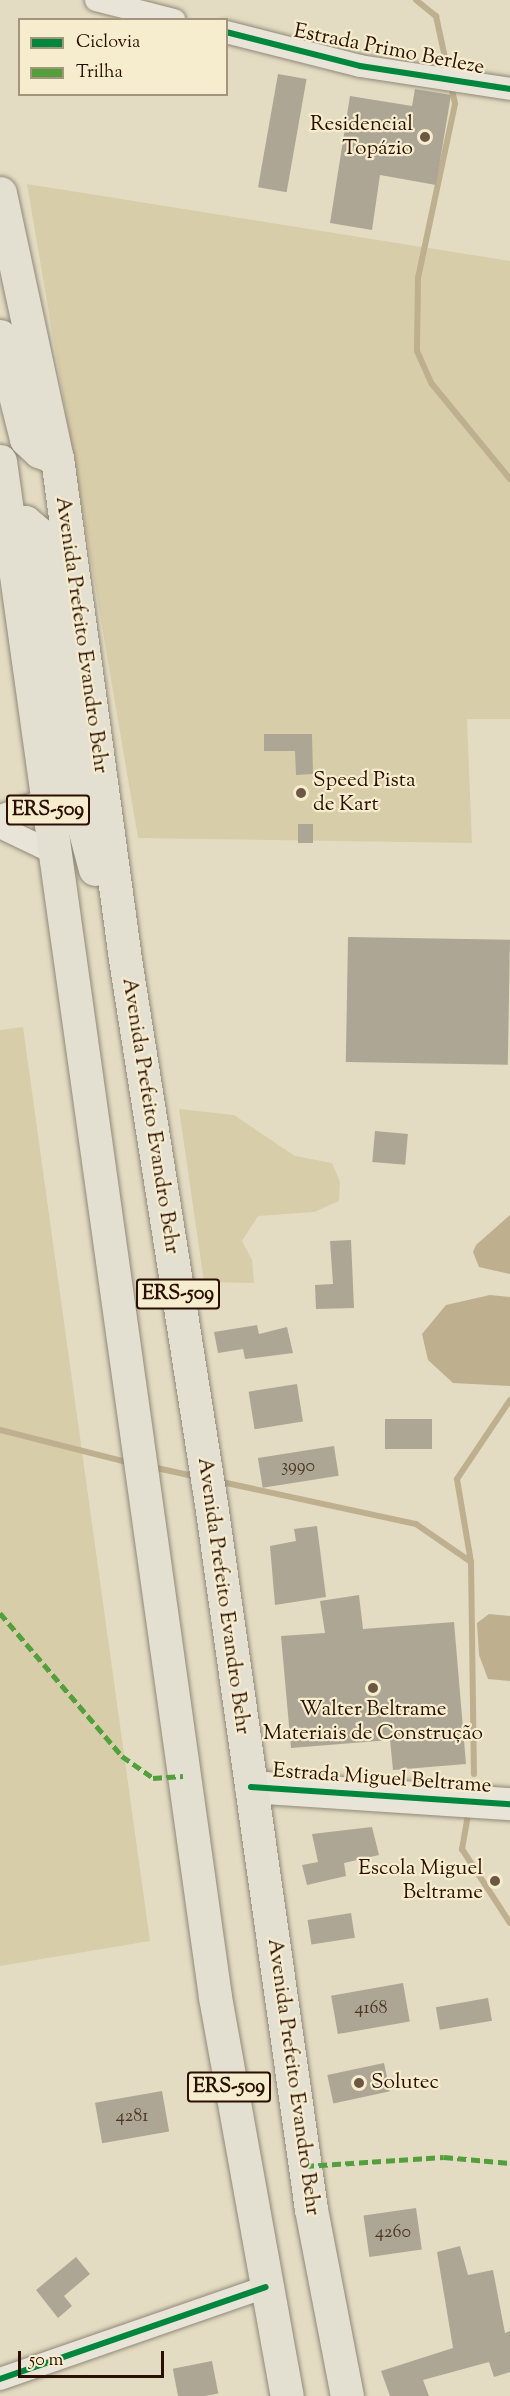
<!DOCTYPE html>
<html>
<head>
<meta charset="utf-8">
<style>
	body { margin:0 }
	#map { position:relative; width:510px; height:2396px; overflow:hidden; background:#e3dcc2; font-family:"Sorts Mill Goudy",serif }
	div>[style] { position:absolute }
	.green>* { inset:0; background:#d8cda9 }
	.water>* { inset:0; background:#beaf8e }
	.stream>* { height:6px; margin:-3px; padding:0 3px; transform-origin:3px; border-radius:3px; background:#beaf8e }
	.building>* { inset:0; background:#ada694; transform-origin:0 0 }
	.roads { filter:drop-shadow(0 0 2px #908878) drop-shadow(0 0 2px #908878) }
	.street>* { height:22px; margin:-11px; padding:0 11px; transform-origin:11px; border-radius:11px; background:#e8e4d7 }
	.secondary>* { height:32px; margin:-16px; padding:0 16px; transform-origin:16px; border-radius:16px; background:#e8e4d7 }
	.highway>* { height:33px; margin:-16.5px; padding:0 16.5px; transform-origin:16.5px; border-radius:16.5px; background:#e4e0d1 }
	.quiet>* { height:4.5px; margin-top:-2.25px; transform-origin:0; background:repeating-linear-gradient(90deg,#51a03c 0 9px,transparent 0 13.5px) }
	.cycleway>* { height:6px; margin:-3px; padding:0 3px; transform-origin:3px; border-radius:3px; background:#00873e }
	.dots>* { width:16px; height:16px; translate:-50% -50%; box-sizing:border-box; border:3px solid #f6edce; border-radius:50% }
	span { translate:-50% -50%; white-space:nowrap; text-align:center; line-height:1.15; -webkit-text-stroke:4.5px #f6edce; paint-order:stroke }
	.number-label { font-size:18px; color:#4c3525 }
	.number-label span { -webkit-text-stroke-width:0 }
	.shield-label span { padding:2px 4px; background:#f6edce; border:2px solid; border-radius:4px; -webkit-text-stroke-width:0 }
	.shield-label { font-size:20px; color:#2b0f00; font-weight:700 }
	.street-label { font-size:21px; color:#2b0f00 }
	.poi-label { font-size:21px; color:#2b0f00 }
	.right { translate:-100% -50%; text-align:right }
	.left { translate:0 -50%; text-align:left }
	.legend { position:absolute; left:18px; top:18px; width:210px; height:78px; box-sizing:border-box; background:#f6edce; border:2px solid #a5947c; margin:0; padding:8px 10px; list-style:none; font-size:18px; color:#2b0f00 }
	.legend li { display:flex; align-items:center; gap:12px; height:30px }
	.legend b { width:30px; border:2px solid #a5947c }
	.scale { position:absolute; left:18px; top:2351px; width:146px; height:27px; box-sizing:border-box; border:3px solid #2b0f00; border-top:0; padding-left:8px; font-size:18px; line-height:21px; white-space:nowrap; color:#2b0f00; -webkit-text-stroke:4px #f6edce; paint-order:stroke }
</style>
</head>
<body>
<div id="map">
	<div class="green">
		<div style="clip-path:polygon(27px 184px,510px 261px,510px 719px,467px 719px,472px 843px,138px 838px)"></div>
		<div style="clip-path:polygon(23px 1027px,150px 1941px,0 1966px,0 1030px)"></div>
		<div style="clip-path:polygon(179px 1109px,234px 1115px,295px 1156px,332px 1163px,340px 1182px,339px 1201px,314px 1212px,258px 1216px,242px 1241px,252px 1260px,254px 1283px,204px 1282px)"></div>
	</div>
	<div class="water">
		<div style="clip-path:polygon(510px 1215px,510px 1274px,479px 1267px,473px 1252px,476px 1245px)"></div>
		<div style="clip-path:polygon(490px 1295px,510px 1297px,510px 1386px,453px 1383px,428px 1360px,422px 1334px,446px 1305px)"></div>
		<div style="clip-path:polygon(489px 1614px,510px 1616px,510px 1681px,488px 1679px,479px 1655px,477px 1623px)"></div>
	</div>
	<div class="stream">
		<div style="left:416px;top:0;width:26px;rotate:39deg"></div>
		<div style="left:436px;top:16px;width:61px;rotate:77.8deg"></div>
		<div style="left:451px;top:86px;width:18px;rotate:77deg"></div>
		<div style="left:455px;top:104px;width:178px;rotate:102deg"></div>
		<div style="left:418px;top:278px;width:73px;rotate:90.8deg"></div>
		<div style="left:417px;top:351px;width:36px;rotate:66deg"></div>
		<div style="left:432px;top:384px;width:123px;rotate:50.6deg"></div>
		<div style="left:0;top:1430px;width:134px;rotate:14.2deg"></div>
		<div style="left:152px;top:1467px;width:47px;rotate:12.3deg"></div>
		<div style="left:217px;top:1481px;width:204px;rotate:12.2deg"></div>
		<div style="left:416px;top:1524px;width:67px;rotate:34.6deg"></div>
		<div style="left:471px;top:1562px;width:212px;rotate:89.2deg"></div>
		<div style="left:471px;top:1562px;width:84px;rotate:-99.6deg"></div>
		<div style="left:457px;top:1479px;width:95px;rotate:-56.1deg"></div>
		<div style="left:468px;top:1815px;width:35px;rotate:100deg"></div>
		<div style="left:462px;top:1849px;width:88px;rotate:57deg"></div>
	</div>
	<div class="building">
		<div style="left:278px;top:74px;width:29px;height:115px;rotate:10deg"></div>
		<div style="clip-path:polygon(415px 89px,451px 95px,436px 185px,380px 175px,372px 230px,330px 223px,350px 96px,412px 106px)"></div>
		<div style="clip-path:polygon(264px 734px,312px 734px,313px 774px,296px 775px,295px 751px,264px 751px)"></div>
		<div style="left:298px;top:824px;width:15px;height:19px"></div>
		<div style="left:348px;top:937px;width:162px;height:125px;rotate:1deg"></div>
		<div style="left:375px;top:1131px;width:33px;height:31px;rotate:5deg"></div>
		<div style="clip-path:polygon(351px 1240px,354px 1308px,316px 1309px,315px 1285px,333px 1284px,330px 1241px)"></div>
		<div style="clip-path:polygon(257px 1325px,259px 1334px,287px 1327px,293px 1353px,245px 1359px,243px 1349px,218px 1353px,214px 1332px)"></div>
		<div style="left:297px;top:1384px;width:38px;height:49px;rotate:81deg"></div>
		<div style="left:385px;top:1419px;width:47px;height:30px"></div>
		<div style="left:334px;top:1446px;width:30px;height:77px;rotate:81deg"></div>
		<div style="clip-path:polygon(317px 1526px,326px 1597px,275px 1605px,270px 1546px,296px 1541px,294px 1529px)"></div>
		<div style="clip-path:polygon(359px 1595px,363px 1629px,454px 1622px,466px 1764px,393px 1770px,390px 1740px,291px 1748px,281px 1636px,325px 1633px,320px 1601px)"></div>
		<div style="clip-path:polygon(372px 1827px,379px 1855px,344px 1863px,346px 1876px,307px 1885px,302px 1865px,318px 1862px,312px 1834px)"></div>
		<div style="left:351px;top:1913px;width:25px;height:44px;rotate:81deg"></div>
		<div style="left:403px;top:1983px;width:39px;height:73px;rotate:80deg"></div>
		<div style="left:488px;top:1998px;width:23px;height:53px;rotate:80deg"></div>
		<div style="left:384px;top:2063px;width:29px;height:58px;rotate:78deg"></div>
		<div style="left:162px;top:2091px;width:41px;height:68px;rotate:80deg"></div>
		<div style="left:416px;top:2208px;width:42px;height:53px;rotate:82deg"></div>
		<div style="clip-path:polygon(460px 2246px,468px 2275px,493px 2270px,505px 2333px,510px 2331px,510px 2372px,494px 2377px,489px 2362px,423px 2380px,429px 2396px,390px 2396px,381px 2371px,453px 2348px,437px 2252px)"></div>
		<div style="clip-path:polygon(76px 2257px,90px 2274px,64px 2296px,72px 2306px,58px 2318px,36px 2290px)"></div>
		<div style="left:212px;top:2361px;width:33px;height:40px;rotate:79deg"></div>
	</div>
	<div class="roads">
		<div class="street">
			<div style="left:96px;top:0;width:81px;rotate:14.4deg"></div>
			<div style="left:226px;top:32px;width:138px;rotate:14.2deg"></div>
			<div style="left:360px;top:66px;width:152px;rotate:8.7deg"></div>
			<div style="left:0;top:816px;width:50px;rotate:-19.9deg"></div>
			<div style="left:0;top:827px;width:60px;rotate:25.7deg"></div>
			<div style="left:0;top:2379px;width:281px;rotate:-19.1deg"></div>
		</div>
		<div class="secondary">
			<div style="left:251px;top:1787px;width:260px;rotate:3.8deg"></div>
		</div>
		<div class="highway">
			<div style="left:0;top:193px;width:271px;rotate:77.9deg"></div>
			<div style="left:57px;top:458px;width:506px;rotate:82.27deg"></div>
			<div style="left:125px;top:959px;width:552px;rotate:81.03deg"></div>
			<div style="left:211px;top:1504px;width:712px;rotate:81.93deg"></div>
			<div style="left:311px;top:2209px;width:190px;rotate:79.1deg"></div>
			<div style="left:0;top:336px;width:106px;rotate:75.8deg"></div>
			<div style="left:26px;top:439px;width:18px;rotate:43deg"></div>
			<div style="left:39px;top:451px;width:19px;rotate:21deg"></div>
			<div style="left:0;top:461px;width:1551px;rotate:82.03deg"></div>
			<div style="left:215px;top:1997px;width:405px;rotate:79.8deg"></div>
			<div style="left:10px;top:522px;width:15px"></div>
			<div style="left:25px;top:522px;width:16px;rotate:40deg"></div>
			<div style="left:37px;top:532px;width:23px;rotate:75deg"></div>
			<div style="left:43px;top:554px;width:258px;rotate:82deg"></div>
			<div style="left:79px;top:809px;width:62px;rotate:75.1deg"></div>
		</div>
	</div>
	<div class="quiet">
		<div style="left:0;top:1613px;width:188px;rotate:49.5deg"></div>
		<div style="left:122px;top:1756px;width:38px;rotate:35deg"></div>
		<div style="left:153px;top:1778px;width:30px;rotate:-4deg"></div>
		<div style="left:305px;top:2166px;width:139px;rotate:-3.7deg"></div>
		<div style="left:444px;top:2157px;width:66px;rotate:5.2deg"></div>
	</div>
	<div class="cycleway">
		<div style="left:226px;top:32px;width:138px;rotate:14.2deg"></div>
		<div style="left:360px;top:66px;width:152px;rotate:8.7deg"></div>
		<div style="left:251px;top:1787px;width:260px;rotate:3.8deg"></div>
		<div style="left:0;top:2379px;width:281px;rotate:-19.1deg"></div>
	</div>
	<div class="dots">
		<div style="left:425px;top:137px;background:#6b5744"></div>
		<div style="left:301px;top:793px;background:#6b5744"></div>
		<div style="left:373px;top:1688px;background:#6b5744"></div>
		<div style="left:495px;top:1881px;background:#6b5744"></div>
		<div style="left:359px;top:2083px;background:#6b5744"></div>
	</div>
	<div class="number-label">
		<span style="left:298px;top:1467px">3990</span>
		<span style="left:371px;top:2009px">4168</span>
		<span style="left:132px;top:2117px">4281</span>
		<span style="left:393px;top:2233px">4260</span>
	</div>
	<div class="shield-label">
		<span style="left:48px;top:810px">ERS-509</span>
		<span style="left:178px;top:1294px">ERS-509</span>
		<span style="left:229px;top:2087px">ERS-509</span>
	</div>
	<div class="street-label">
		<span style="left:389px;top:50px;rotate:11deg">Estrada Primo Berleze</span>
		<span style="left:81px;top:635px;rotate:82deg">Avenida Prefeito Evandro Behr</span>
		<span style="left:150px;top:1116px;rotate:81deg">Avenida Prefeito Evandro Behr</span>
		<span style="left:223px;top:1596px;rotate:82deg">Avenida Prefeito Evandro Behr</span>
		<span style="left:382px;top:1779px;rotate:4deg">Estrada Miguel Beltrame</span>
		<span style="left:293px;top:2077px;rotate:82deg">Avenida Prefeito Evandro Behr</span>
	</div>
	<div class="poi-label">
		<span class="right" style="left:413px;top:137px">Residencial<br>Topázio</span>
		<span class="left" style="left:313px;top:793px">Speed Pista<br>de Kart</span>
		<span style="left:373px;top:1722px">Walter Beltrame<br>Materiais de Construção</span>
		<span class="right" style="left:483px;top:1881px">Escola Miguel<br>Beltrame</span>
		<span class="left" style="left:371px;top:2083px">Solutec</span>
	</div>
	<ul class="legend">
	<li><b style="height:8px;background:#00873e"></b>Ciclovia</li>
	<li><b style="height:8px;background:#51a03c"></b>Trilha</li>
	</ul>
	<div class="scale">50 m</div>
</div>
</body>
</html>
